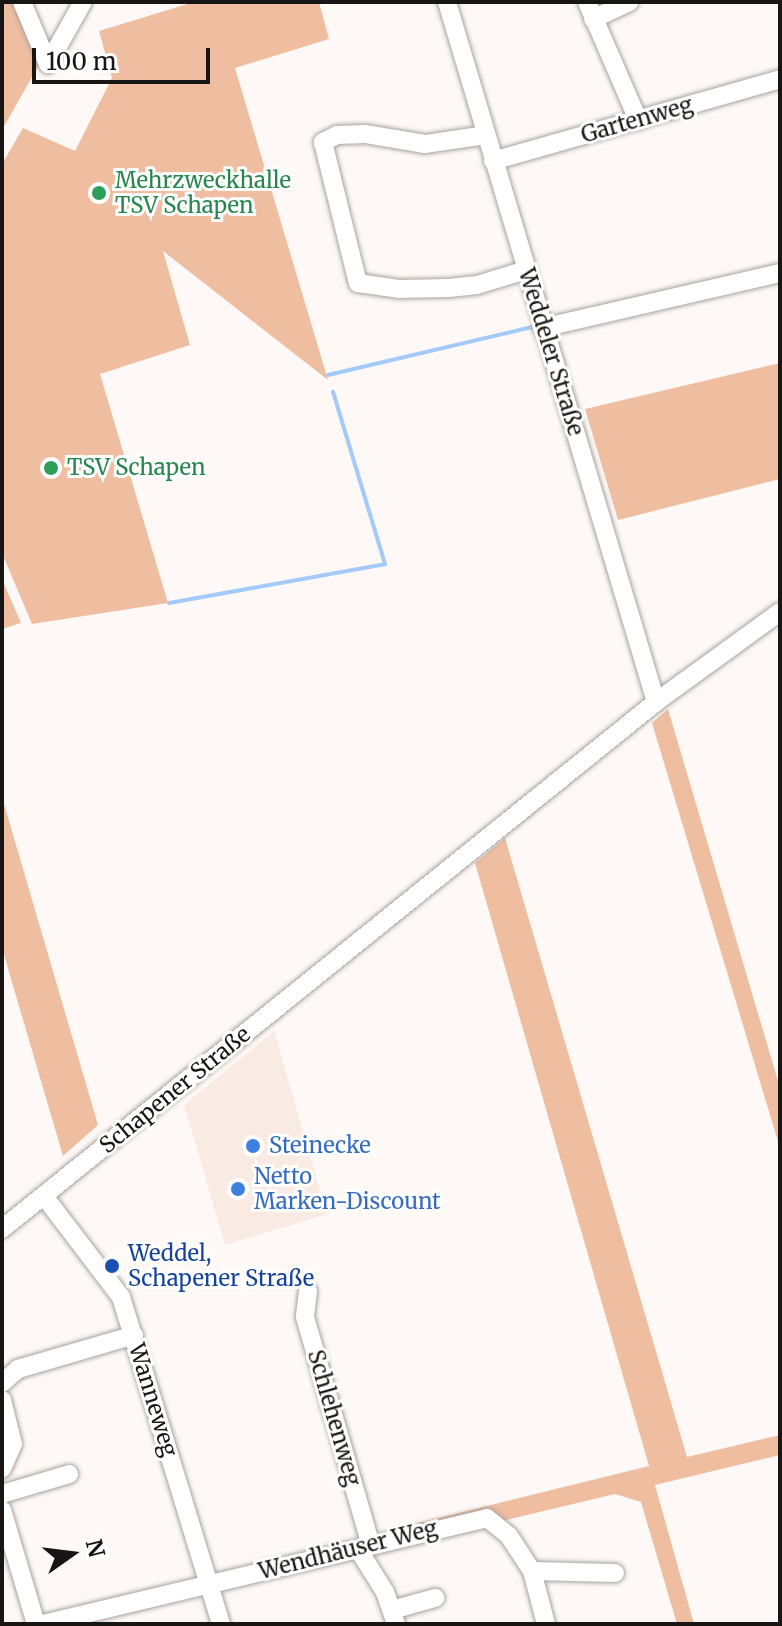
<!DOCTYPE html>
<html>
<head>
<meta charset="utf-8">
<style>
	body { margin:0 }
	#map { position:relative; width:782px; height:1626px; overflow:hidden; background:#fef9f6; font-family:Merriweather,serif }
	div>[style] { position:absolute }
	.built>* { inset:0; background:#f9eae3 }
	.green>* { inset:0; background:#efbda0 }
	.stream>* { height:4px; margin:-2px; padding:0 2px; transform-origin:2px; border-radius:2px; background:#a4caf9 }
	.roads { filter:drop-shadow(0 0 2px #a9a39f) drop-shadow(0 0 2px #a9a39f) }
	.minor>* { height:18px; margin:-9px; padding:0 9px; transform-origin:9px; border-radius:9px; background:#fff }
	.dots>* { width:22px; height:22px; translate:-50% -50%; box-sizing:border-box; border:4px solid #fff; border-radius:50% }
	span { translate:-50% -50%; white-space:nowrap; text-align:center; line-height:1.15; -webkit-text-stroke:6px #fff; paint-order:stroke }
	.street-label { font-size:22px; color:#181614 }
	.leisure-label { font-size:22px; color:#27864d }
	.left { translate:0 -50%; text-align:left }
	.shop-label { font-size:22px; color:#366cbe }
	.transit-label { font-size:22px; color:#164399 }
	.frame { position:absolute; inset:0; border:4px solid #181614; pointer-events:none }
	.north { position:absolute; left:32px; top:1514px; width:80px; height:80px; -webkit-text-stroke:6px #fff; paint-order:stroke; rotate:76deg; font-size:22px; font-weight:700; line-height:32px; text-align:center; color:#181614 }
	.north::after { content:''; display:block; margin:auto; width:28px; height:36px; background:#181614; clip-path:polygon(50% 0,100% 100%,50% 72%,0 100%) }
	.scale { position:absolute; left:32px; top:48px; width:178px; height:36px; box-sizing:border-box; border:4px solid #181614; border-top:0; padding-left:10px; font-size:24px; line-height:28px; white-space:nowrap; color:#181614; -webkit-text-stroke:6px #fff; paint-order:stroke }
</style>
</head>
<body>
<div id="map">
	<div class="built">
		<div style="clip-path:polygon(274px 1031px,327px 1214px,225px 1245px,184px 1105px)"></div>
	</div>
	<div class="green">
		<div style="clip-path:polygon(2px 2px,27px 2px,40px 63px,2px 130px)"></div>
		<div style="clip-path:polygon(194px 2px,319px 2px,329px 39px,235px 68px,328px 380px,163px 251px,190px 345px,100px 374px,168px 603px,32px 624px,2px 553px,2px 164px,23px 128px,75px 151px,112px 78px,99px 31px)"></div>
		<div style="clip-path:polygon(780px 363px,780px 479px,618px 520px,585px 409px)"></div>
		<div style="clip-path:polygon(2px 579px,21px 623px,2px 629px)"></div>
		<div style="clip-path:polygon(668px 709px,780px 1088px,780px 1148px,652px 723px)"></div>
		<div style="clip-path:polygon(2px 797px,98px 1125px,63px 1156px,2px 948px)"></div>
		<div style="clip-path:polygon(505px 838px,687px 1457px,780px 1435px,780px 1455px,655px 1485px,694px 1624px,677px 1624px,641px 1502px,615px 1494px,422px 1540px,418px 1523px,649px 1466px,475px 863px)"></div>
	</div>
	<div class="stream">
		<div style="left:328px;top:375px;width:210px;rotate:-13.2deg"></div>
		<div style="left:169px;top:603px;width:219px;rotate:-10.2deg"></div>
		<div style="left:385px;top:564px;width:180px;rotate:-106.8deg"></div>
	</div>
	<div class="roads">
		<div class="minor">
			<div style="left:22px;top:2px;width:67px;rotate:67.2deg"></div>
			<div style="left:447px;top:2px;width:731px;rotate:73.38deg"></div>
			<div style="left:587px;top:2px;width:129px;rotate:66.6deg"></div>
			<div style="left:593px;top:19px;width:40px;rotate:-25deg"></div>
			<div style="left:48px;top:64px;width:71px;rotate:-60.6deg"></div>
			<div style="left:486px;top:135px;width:62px;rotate:171.6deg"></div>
			<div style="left:425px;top:144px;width:61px;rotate:-170.5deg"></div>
			<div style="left:365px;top:134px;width:28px;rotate:178deg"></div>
			<div style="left:337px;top:135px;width:16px;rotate:153deg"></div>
			<div style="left:323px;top:142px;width:145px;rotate:76.1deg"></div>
			<div style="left:358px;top:283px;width:41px;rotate:8.3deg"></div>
			<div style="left:399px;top:289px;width:50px;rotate:-1.1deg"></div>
			<div style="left:449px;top:288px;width:28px;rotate:-6deg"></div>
			<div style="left:477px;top:285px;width:51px;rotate:-17deg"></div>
			<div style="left:493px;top:161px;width:298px;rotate:-15.9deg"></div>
			<div style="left:542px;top:328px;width:244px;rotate:-13deg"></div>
			<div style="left:44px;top:1196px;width:127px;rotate:52.7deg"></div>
			<div style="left:121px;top:1297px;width:342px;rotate:73deg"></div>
			<div style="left:2px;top:1229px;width:840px;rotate:-38.86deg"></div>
			<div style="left:656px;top:702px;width:153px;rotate:-36deg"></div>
			<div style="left:308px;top:1291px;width:26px;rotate:97deg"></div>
			<div style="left:305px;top:1317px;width:237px;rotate:73.9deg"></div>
			<div style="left:2px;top:1383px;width:21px;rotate:-41deg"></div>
			<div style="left:18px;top:1369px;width:121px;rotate:-16.3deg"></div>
			<div style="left:2px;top:1400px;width:45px;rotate:76deg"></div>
			<div style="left:13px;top:1444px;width:27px;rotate:114deg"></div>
			<div style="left:2px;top:1494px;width:70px;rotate:-16.6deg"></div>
			<div style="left:2px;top:1510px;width:119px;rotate:73.4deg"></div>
			<div style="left:358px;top:1549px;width:51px;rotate:57.9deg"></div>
			<div style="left:385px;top:1592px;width:34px;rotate:71deg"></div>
			<div style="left:532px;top:1571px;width:83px;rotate:1.4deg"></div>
			<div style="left:392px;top:1610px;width:45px;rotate:-15.6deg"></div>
			<div style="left:43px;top:1624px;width:456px;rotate:-13.4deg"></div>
			<div style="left:487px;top:1518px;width:28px;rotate:39deg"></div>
			<div style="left:509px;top:1536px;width:42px;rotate:56.7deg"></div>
			<div style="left:532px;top:1571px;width:55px;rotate:75.2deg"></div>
		</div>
	</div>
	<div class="dots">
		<div style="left:99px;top:193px;background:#2e9e5b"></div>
		<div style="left:51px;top:468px;background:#2e9e5b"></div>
		<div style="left:253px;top:1146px;background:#3f7fe0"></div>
		<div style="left:238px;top:1189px;background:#3f7fe0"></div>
		<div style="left:112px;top:1266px;background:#1a4fb4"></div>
	</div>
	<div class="street-label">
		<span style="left:637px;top:120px;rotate:-16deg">Gartenweg</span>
		<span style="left:551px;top:352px;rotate:73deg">Weddeler Straße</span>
		<span style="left:175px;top:1090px;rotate:-39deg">Schapener Straße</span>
		<span style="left:153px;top:1400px;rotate:73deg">Wanneweg</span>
		<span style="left:334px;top:1418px;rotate:74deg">Schlehenweg</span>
		<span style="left:348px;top:1550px;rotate:-14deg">Wendhäuser Weg</span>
	</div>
	<div class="leisure-label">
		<span class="left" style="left:115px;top:193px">Mehrzweckhalle<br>TSV Schapen</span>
		<span class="left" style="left:67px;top:468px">TSV Schapen</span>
	</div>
	<div class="shop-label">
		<span class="left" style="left:269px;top:1146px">Steinecke</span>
		<span class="left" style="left:254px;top:1189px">Netto<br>Marken-Discount</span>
	</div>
	<div class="transit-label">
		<span class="left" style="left:128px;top:1266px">Weddel,<br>Schapener Straße</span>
	</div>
	<div class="frame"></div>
	<div class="north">N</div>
	<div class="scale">100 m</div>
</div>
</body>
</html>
